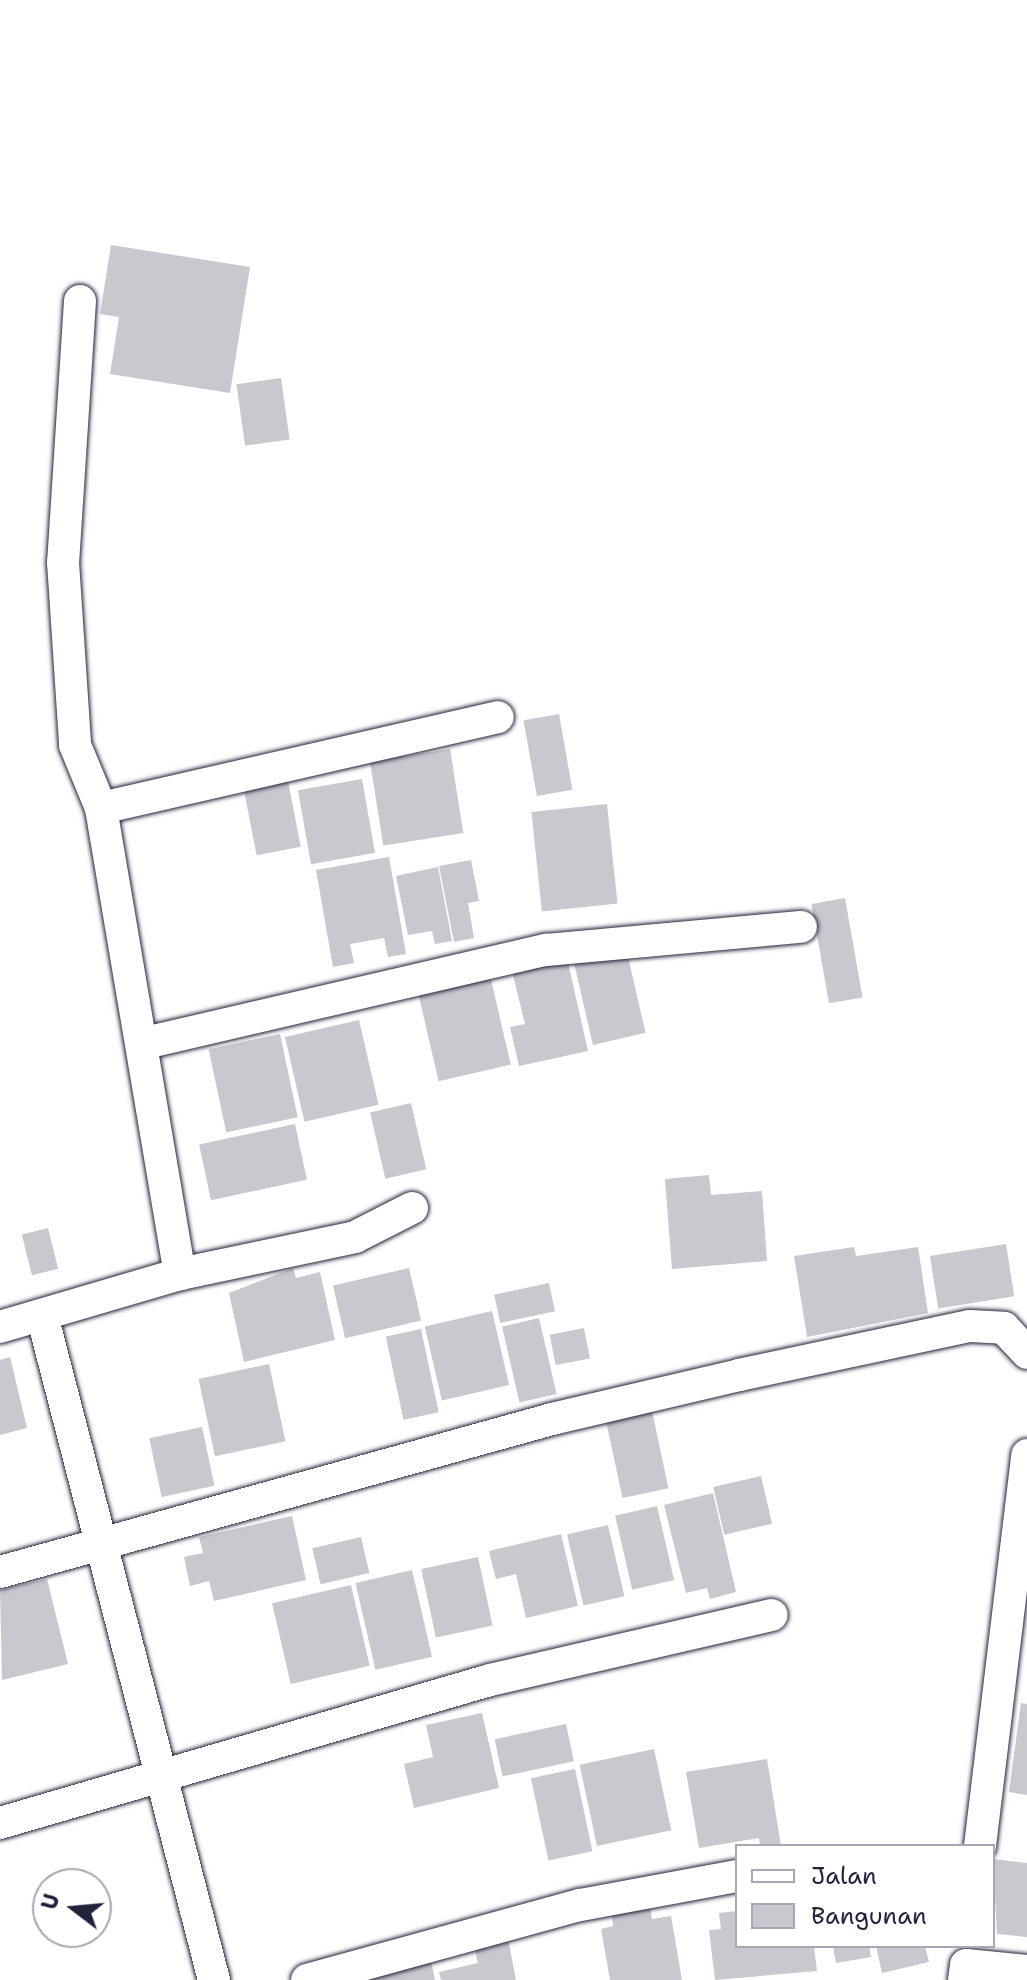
<!DOCTYPE html>
<html>
<head>
<meta charset="utf-8">
<style>
	body { margin:0 }
	#map { position:relative; width:1027px; height:1980px; overflow:hidden; background:#fff; font-family:"Shantell Sans",sans-serif }
	div>[style] { position:absolute }
	.building>* { inset:0; background:#c8c8cf; transform-origin:0 0 }
	.roads { filter:drop-shadow(0 0 2px #22223b) drop-shadow(0 0 2px #22223b) }
	.street>* { height:32px; margin:-16px; padding:0 16px; transform-origin:16px; border-radius:16px; background:#fff }
	span { translate:-50% -50%; white-space:nowrap; text-align:center; line-height:1.15; -webkit-text-stroke:6px #fff; paint-order:stroke }
	.legend { position:absolute; left:735px; top:1844px; width:260px; height:104px; box-sizing:border-box; background:#fff; border:2px solid #a7a7b1; margin:0; padding:10px 14px; list-style:none; font-size:24px; color:#22223b }
	.legend li { display:flex; align-items:center; gap:16px; height:40px }
	.legend b { width:40px; border:2px solid #a7a7b1 }
	.north { position:absolute; left:32px; top:1868px; width:80px; height:80px; box-sizing:border-box; background:#fff; border:2px solid #a7a7b1; border-radius:50%; rotate:286deg; font-size:22px; font-weight:700; line-height:32px; text-align:center; color:#22223b }
	.north::after { content:''; display:block; margin:auto; width:28px; height:36px; background:#22223b; clip-path:polygon(50% 0,100% 100%,50% 72%,0 100%) }
</style>
</head>
<body>
<div id="map">
	<div class="building">
		<div style="clip-path:polygon(111px 245px,250px 267px,230px 393px,110px 374px,119px 317px,100px 314px)"></div>
		<div style="left:281px;top:378px;width:62px;height:45px;rotate:82deg"></div>
		<div style="left:559px;top:714px;width:77px;height:36px;rotate:80deg"></div>
		<div style="left:450px;top:749px;width:85px;height:81px;rotate:81deg"></div>
		<div style="left:287px;top:776px;width:72px;height:45px;rotate:79deg"></div>
		<div style="left:362px;top:779px;width:75px;height:65px;rotate:80deg"></div>
		<div style="left:607px;top:804px;width:100px;height:76px;rotate:84deg"></div>
		<div style="clip-path:polygon(389px 857px,406px 954px,388px 957px,384px 938px,350px 944px,354px 963px,333px 967px,316px 870px)"></div>
		<div style="clip-path:polygon(471px 860px,479px 901px,468px 903px,474px 938px,454px 942px,439px 866px)"></div>
		<div style="clip-path:polygon(438px 867px,452px 941px,435px 944px,432px 931px,408px 935px,396px 876px)"></div>
		<div style="left:845px;top:898px;width:101px;height:34px;rotate:80deg"></div>
		<div style="left:626px;top:948px;width:87px;height:54px;rotate:77deg"></div>
		<div style="clip-path:polygon(567px 958px,588px 1051px,519px 1066px,510px 1027px,525px 1024px,512px 971px)"></div>
		<div style="left:490px;top:975px;width:92px;height:74px;rotate:77deg"></div>
		<div style="left:359px;top:1020px;width:87px;height:76px;rotate:77deg"></div>
		<div style="left:280px;top:1034px;width:85px;height:73px;rotate:78deg"></div>
		<div style="left:411px;top:1103px;width:68px;height:42px;rotate:77deg"></div>
		<div style="left:295px;top:1124px;width:57px;height:98px;rotate:78deg"></div>
		<div style="clip-path:polygon(709px 1175px,711px 1195px,762px 1191px,767px 1261px,672px 1269px,665px 1179px)"></div>
		<div style="left:48px;top:1228px;width:42px;height:27px;rotate:76deg"></div>
		<div style="left:1006px;top:1244px;width:53px;height:77px;rotate:81deg"></div>
		<div style="clip-path:polygon(854px 1247px,856px 1256px,918px 1247px,928px 1313px,807px 1337px,794px 1256px)"></div>
		<div style="clip-path:polygon(293px 1268px,296px 1278px,320px 1272px,335px 1340px,244px 1362px,229px 1293px)"></div>
		<div style="left:409px;top:1268px;width:54px;height:78px;rotate:77deg"></div>
		<div style="left:549px;top:1283px;width:29px;height:56px;rotate:78deg"></div>
		<div style="left:492px;top:1311px;width:76px;height:69px;rotate:77deg"></div>
		<div style="left:539px;top:1318px;width:78px;height:38px;rotate:77deg"></div>
		<div style="left:584px;top:1328px;width:31px;height:35px;rotate:79deg"></div>
		<div style="left:421px;top:1329px;width:85px;height:36px;rotate:78deg"></div>
		<div style="clip-path:polygon(10px 1357px,27px 1428px,0 1435px,0 1360px)"></div>
		<div style="left:269px;top:1364px;width:79px;height:72px;rotate:78deg"></div>
		<div style="left:652px;top:1411px;width:79px;height:47px;rotate:78deg"></div>
		<div style="left:202px;top:1427px;width:60px;height:54px;rotate:78deg"></div>
		<div style="left:761px;top:1476px;width:49px;height:49px;rotate:77deg"></div>
		<div style="clip-path:polygon(713px 1493px,736px 1592px,710px 1599px,707px 1588px,686px 1593px,664px 1505px)"></div>
		<div style="left:657px;top:1506px;width:76px;height:43px;rotate:77deg"></div>
		<div style="clip-path:polygon(292px 1516px,306px 1580px,214px 1601px,209px 1581px,190px 1586px,184px 1557px,203px 1553px,199px 1537px)"></div>
		<div style="left:608px;top:1525px;width:73px;height:42px;rotate:77deg"></div>
		<div style="clip-path:polygon(561px 1534px,578px 1606px,526px 1618px,516px 1574px,496px 1579px,489px 1551px)"></div>
		<div style="left:361px;top:1537px;width:37px;height:50px;rotate:77deg"></div>
		<div style="left:478px;top:1557px;width:70px;height:58px;rotate:78deg"></div>
		<div style="left:412px;top:1570px;width:89px;height:58px;rotate:77deg"></div>
		<div style="clip-path:polygon(47px 1579px,68px 1664px,2px 1680px,0 1590px)"></div>
		<div style="left:351px;top:1585px;width:83px;height:81px;rotate:77deg"></div>
		<div style="clip-path:polygon(1021px 1703px,1027px 1704px,1027px 1795px,1009px 1792px)"></div>
		<div style="clip-path:polygon(482px 1713px,499px 1788px,414px 1808px,404px 1764px,433px 1757px,426px 1725px)"></div>
		<div style="left:566px;top:1724px;width:38px;height:73px;rotate:78deg"></div>
		<div style="left:654px;top:1749px;width:83px;height:76px;rotate:78deg"></div>
		<div style="clip-path:polygon(767px 1759px,781px 1846px,760px 1846px,759px 1838px,699px 1848px,686px 1772px)"></div>
		<div style="left:575px;top:1769px;width:84px;height:45px;rotate:78deg"></div>
		<div style="clip-path:polygon(993px 1859px,1027px 1863px,1027px 1937px,997px 1934px)"></div>
		<div style="clip-path:polygon(650px 1907px,652px 1919px,671px 1916px,682px 1980px,610px 1980px,601px 1929px,613px 1926px,612px 1914px)"></div>
		<div style="clip-path:polygon(737px 1911px,737px 1946px,814px 1946px,817px 1971px,715px 1980px,709px 1930px,721px 1929px,719px 1913px)"></div>
		<div style="clip-path:polygon(508px 1939px,516px 1980px,441px 1980px,439px 1972px,478px 1963px,474px 1946px)"></div>
		<div style="clip-path:polygon(833px 1946px,869px 1946px,871px 1957px,836px 1963px)"></div>
		<div style="clip-path:polygon(876px 1946px,925px 1946px,929px 1962px,882px 1973px)"></div>
		<div style="clip-path:polygon(431px 1960px,435px 1980px,359px 1980px)"></div>
	</div>
	<div class="roads">
		<div class="street">
			<div style="left:80px;top:301px;width:262px;rotate:93.7deg"></div>
			<div style="left:63px;top:562px;width:183px;rotate:86.2deg"></div>
			<div style="left:75px;top:745px;width:68px;rotate:67.6deg"></div>
			<div style="left:101px;top:808px;width:473px;rotate:80.4deg"></div>
			<div style="left:101px;top:808px;width:407px;rotate:-12.9deg"></div>
			<div style="left:145px;top:1043px;width:412px;rotate:-13.1deg"></div>
			<div style="left:546px;top:950px;width:256px;rotate:-5.2deg"></div>
			<div style="left:42px;top:1315px;width:687px;rotate:75.5deg"></div>
			<div style="left:0;top:1327px;width:188px;rotate:-16.4deg"></div>
			<div style="left:180px;top:1274px;width:179px;rotate:-11.9deg"></div>
			<div style="left:355px;top:1237px;width:64px;rotate:-27deg"></div>
			<div style="left:0;top:1572px;width:573px;rotate:-15.49deg"></div>
			<div style="left:552px;top:1419px;width:192px;rotate:-13.2deg"></div>
			<div style="left:739px;top:1375px;width:236px;rotate:-12deg"></div>
			<div style="left:970px;top:1326px;width:34px;rotate:3deg"></div>
			<div style="left:1004px;top:1328px;width:34px;rotate:47deg"></div>
			<div style="left:0;top:1823px;width:510px;rotate:-16.27deg"></div>
			<div style="left:490px;top:1680px;width:289px;rotate:-13deg"></div>
			<div style="left:980px;top:1846px;width:394px;rotate:-83.1deg"></div>
			<div style="left:307px;top:1980px;width:283px;rotate:-15.4deg"></div>
			<div style="left:580px;top:1905px;width:160px;rotate:-10.5deg"></div>
			<div style="left:964px;top:1980px;width:15px;rotate:-82deg"></div>
			<div style="left:966px;top:1965px;width:61px;rotate:5.6deg"></div>
		</div>
	</div>
	<ul class="legend">
	<li><b style="height:10px;background:#fff"></b>Jalan</li>
	<li><b style="height:22px;background:#c8c8cf"></b>Bangunan</li>
	</ul>
	<div class="north">U</div>
</div>
</body>
</html>
